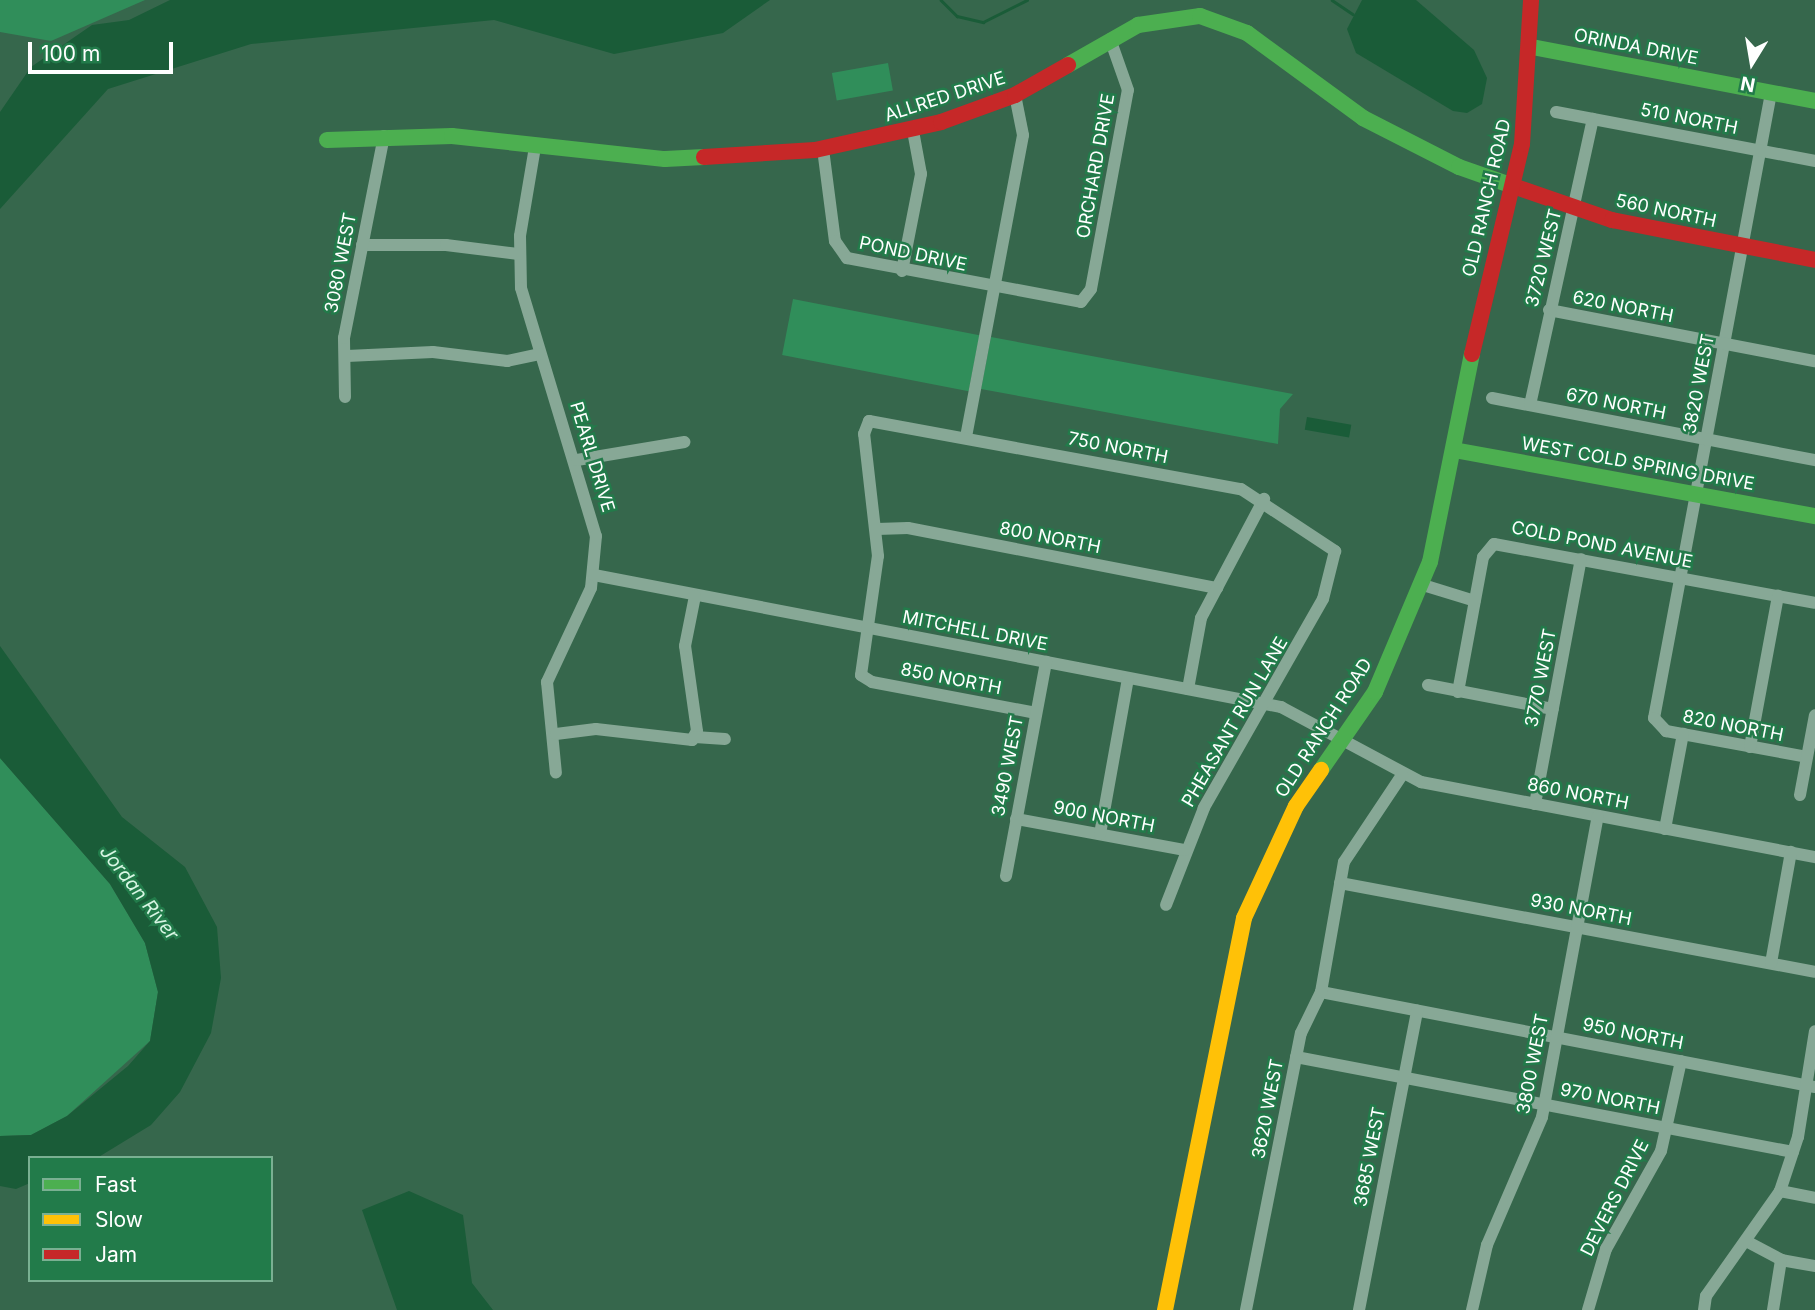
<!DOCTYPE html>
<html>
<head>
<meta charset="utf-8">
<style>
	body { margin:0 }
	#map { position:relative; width:1815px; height:1310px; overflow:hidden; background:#36674c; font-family:Inter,sans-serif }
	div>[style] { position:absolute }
	.green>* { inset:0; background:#308e5a; transform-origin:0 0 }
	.water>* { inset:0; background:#1a5c38; transform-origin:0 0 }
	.stream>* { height:2.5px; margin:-1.25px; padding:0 1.25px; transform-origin:1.25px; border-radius:1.25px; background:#1a5c38 }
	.street>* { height:12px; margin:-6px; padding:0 6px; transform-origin:6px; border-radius:6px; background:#87a896 }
	.fast>* { height:16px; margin:-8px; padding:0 8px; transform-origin:8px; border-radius:8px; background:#4caf50 }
	.slow>* { height:16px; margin:-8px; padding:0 8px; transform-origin:8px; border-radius:8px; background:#ffc107 }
	.jam>* { height:16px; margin:-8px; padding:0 8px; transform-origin:8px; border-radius:8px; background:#c62828 }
	span { translate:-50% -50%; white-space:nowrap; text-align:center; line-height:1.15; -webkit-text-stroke:5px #227b4a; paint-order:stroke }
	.street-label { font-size:18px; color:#fff }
	.water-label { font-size:19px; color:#d8f6e4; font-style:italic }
	.legend { position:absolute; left:28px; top:1156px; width:245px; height:126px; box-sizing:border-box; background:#227b4a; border:2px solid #7ab092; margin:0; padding:9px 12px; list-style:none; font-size:21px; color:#fff }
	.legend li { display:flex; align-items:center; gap:14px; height:35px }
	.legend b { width:35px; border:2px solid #7ab092 }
	.north { position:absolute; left:1717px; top:28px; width:70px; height:70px; -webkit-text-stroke:5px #227b4a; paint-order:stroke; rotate:191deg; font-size:19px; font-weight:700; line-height:28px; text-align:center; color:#fff }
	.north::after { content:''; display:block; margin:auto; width:24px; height:32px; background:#fff; clip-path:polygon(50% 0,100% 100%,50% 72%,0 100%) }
	.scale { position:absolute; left:28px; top:42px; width:145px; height:32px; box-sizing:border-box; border:4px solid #fff; border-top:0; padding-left:9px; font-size:21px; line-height:24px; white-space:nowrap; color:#fff; -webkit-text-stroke:5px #227b4a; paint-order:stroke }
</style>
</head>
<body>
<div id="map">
	<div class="green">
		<div style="clip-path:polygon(0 0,145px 0,51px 41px,0 32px)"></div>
		<div style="left:888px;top:63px;width:28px;height:57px;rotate:80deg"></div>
		<div style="left:793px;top:299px;width:190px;height:57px;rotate:11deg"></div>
		<div style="clip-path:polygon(991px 337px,1293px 394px,1280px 409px,1278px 444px,981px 389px)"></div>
		<div style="clip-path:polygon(0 758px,110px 884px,145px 943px,158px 992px,150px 1041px,67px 1116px,31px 1135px,0 1136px)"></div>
	</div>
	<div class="water">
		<div style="clip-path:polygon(170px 0,770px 0,723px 33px,614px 54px,494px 20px,251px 44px,108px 89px,0 209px,0 112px,31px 67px,92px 25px,129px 20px)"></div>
		<div style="clip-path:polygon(1362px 0,1416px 0,1474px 50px,1487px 78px,1482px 104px,1467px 113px,1453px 111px,1356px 53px,1347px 29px)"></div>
		<div style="left:1307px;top:417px;width:45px;height:13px;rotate:10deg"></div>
		<div style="clip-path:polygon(0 646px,122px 817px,185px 867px,217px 927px,221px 978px,211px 1033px,180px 1092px,151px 1125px,97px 1158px,30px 1158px,30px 1183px,16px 1189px,0 1186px,0 1136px,31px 1135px,67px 1116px,128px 1066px,150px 1041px,158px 992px,145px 943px,110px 884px,0 758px)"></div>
		<div style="clip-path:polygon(409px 1191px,463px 1215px,472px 1283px,493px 1310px,397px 1310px,362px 1210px)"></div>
	</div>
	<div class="stream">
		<div style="left:941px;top:0;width:23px;rotate:45deg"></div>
		<div style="left:957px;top:16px;width:27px;rotate:13deg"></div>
		<div style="left:983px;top:22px;width:49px;rotate:-26.6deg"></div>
		<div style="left:1332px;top:0;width:25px;rotate:34deg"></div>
	</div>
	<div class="street">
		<div style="left:1771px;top:93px;width:636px;rotate:100.6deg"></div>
		<div style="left:1654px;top:718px;width:18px;rotate:47deg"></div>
		<div style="left:1666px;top:731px;width:143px;rotate:10.4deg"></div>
		<div style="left:1556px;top:112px;width:264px;rotate:10.7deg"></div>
		<div style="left:535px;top:147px;width:90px;rotate:99.6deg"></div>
		<div style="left:520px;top:236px;width:52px;rotate:88.9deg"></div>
		<div style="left:521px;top:288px;width:259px;rotate:73.2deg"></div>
		<div style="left:596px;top:536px;width:52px;rotate:95.5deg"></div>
		<div style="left:591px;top:588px;width:104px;rotate:115.1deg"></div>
		<div style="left:547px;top:682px;width:91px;rotate:84.4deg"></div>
		<div style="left:823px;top:149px;width:93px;rotate:82.6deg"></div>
		<div style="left:835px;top:241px;width:21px;rotate:55deg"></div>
		<div style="left:847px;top:258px;width:238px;rotate:10.6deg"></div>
		<div style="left:1081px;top:302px;width:16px;rotate:-52deg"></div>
		<div style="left:1091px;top:289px;width:202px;rotate:-79.5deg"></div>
		<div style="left:1128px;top:90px;width:54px;rotate:-109.4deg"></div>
		<div style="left:362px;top:245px;width:84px"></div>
		<div style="left:446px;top:245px;width:73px;rotate:7.1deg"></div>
		<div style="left:902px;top:271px;width:99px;rotate:-78.9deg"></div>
		<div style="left:921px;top:174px;width:44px;rotate:-100.5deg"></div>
		<div style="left:1549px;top:310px;width:271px;rotate:10.9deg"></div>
		<div style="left:347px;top:356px;width:86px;rotate:-2.7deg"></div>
		<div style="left:433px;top:352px;width:75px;rotate:6.9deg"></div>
		<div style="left:507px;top:361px;width:33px;rotate:-12deg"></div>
		<div style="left:345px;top:397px;width:59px;rotate:-91deg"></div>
		<div style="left:344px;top:338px;width:206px;rotate:-78.8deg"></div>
		<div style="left:1492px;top:398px;width:329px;rotate:10.9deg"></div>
		<div style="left:1530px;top:405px;width:293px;rotate:-77.6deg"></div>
		<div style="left:966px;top:437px;width:307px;rotate:-79.3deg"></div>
		<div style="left:1023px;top:135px;width:41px;rotate:-101.3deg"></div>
		<div style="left:577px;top:460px;width:109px;rotate:-9.5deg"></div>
		<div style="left:877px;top:529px;width:31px;rotate:-2deg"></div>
		<div style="left:908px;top:528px;width:315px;rotate:11deg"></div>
		<div style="left:594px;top:575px;width:700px;rotate:10.88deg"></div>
		<div style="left:1281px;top:707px;width:159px;rotate:28.2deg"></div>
		<div style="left:1421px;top:782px;width:401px;rotate:10.8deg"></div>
		<div style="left:1423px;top:585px;width:54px;rotate:17.1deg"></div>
		<div style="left:1428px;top:685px;width:127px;rotate:10.9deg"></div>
		<div style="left:1188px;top:689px;width:72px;rotate:-79.6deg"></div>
		<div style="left:1201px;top:618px;width:135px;rotate:-62.1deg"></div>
		<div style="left:1458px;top:692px;width:137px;rotate:-79.5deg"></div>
		<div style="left:1483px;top:557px;width:17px;rotate:-50deg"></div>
		<div style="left:1494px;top:544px;width:326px;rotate:10.4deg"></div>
		<div style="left:1036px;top:713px;width:167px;rotate:-169.3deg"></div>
		<div style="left:872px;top:682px;width:13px;rotate:-148deg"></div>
		<div style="left:861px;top:675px;width:120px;rotate:-81.9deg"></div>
		<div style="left:878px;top:556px;width:123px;rotate:-96.5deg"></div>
		<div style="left:864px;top:434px;width:14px;rotate:-69deg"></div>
		<div style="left:869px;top:421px;width:378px;rotate:10.4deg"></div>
		<div style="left:1241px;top:489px;width:113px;rotate:33.4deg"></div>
		<div style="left:1335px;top:551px;width:49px;rotate:104deg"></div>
		<div style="left:1323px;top:599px;width:241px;rotate:119.7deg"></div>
		<div style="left:1204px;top:808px;width:104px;rotate:111.4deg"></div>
		<div style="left:556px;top:734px;width:40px;rotate:-7.1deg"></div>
		<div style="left:596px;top:729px;width:97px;rotate:6.5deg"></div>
		<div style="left:692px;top:740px;width:10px;rotate:-61deg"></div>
		<div style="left:697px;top:731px;width:86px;rotate:-98deg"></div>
		<div style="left:685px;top:646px;width:51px;rotate:-78.7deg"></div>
		<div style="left:695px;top:737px;width:30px;rotate:4deg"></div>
		<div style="left:1750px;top:747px;width:154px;rotate:-79.5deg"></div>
		<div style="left:1800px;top:795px;width:81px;rotate:-79.4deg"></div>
		<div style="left:1535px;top:804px;width:249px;rotate:-79.4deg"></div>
		<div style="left:1016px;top:819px;width:172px;rotate:10.4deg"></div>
		<div style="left:1665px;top:829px;width:97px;rotate:-79.3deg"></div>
		<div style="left:1100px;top:834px;width:158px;rotate:-79.8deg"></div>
		<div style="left:1006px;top:876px;width:218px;rotate:-79.4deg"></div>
		<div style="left:1340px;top:883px;width:483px;rotate:10.6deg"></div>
		<div style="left:1771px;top:963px;width:113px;rotate:-79.8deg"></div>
		<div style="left:1321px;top:992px;width:503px;rotate:10.89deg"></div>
		<div style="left:1296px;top:1057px;width:506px;rotate:10.82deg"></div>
		<div style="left:1780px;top:1191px;width:57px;rotate:-71.6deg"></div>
		<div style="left:1798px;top:1137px;width:107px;rotate:-80.9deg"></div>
		<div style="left:1746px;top:1241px;width:40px;rotate:28deg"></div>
		<div style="left:1781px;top:1260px;width:35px;rotate:10deg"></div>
		<div style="left:1246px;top:1310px;width:282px;rotate:-78.8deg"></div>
		<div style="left:1301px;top:1033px;width:46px;rotate:-64deg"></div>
		<div style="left:1321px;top:992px;width:132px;rotate:-80deg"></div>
		<div style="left:1344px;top:862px;width:105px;rotate:-56.3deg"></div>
		<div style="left:1359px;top:1310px;width:305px;rotate:-79deg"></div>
		<div style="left:1472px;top:1310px;width:67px;rotate:-77deg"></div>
		<div style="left:1487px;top:1245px;width:139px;rotate:-66.7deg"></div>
		<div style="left:1542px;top:1117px;width:306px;rotate:-79.5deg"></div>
		<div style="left:1588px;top:1310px;width:64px;rotate:-73.6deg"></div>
		<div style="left:1606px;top:1249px;width:112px;rotate:-60.7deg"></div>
		<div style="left:1661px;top:1151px;width:92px;rotate:-77.5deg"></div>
		<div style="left:1704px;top:1310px;width:14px;rotate:-82deg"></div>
		<div style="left:1706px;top:1296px;width:128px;rotate:-54.8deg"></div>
		<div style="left:1780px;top:1191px;width:36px;rotate:11deg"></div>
		<div style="left:1773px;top:1310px;width:51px;rotate:-80.9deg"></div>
	</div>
	<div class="fast">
		<div style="left:1532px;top:47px;width:288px;rotate:10.8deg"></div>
		<div style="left:1068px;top:65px;width:81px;rotate:-29.7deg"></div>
		<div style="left:1138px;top:25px;width:63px;rotate:-8.3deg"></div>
		<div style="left:1200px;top:16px;width:50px;rotate:19.9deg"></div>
		<div style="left:1247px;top:33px;width:144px;rotate:36.2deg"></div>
		<div style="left:1363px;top:118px;width:108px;rotate:27deg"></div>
		<div style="left:1459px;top:167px;width:60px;rotate:19.3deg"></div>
		<div style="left:327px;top:140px;width:125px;rotate:-1.8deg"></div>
		<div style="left:452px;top:136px;width:214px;rotate:6.2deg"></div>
		<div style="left:665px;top:159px;width:39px;rotate:-3deg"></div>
		<div style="left:1454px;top:450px;width:367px;rotate:10.4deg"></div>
		<div style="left:1321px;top:770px;width:95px;rotate:-55.3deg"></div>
		<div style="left:1375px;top:692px;width:141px;rotate:-67.1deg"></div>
		<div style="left:1430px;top:562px;width:212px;rotate:-78.6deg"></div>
	</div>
	<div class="slow">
		<div style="left:1165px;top:1310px;width:400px;rotate:-78.6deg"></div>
		<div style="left:1244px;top:918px;width:123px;rotate:-65.1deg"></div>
		<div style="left:1296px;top:806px;width:44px;rotate:-55.2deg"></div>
	</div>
	<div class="jam">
		<div style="left:704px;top:157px;width:111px;rotate:-3.6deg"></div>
		<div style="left:815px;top:150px;width:129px;rotate:-12.5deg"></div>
		<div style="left:941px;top:122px;width:79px;rotate:-20deg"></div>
		<div style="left:1015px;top:95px;width:61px;rotate:-29.5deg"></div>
		<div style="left:1516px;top:187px;width:102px;rotate:19deg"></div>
		<div style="left:1612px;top:220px;width:207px;rotate:11.1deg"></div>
		<div style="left:1472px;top:354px;width:216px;rotate:-76.6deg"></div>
		<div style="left:1522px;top:144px;width:144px;rotate:-86.4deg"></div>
	</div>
	<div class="street-label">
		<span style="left:1636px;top:47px;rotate:11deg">ORINDA DRIVE</span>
		<span style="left:945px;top:97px;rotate:-18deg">ALLRED DRIVE</span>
		<span style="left:1689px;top:119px;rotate:11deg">510 NORTH</span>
		<span style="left:1096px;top:166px;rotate:-80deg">ORCHARD DRIVE</span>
		<span style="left:1487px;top:198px;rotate:-77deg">OLD RANCH ROAD</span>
		<span style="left:1666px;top:211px;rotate:12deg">560 NORTH</span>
		<span style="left:913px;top:254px;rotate:12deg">POND DRIVE</span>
		<span style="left:1544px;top:258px;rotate:-76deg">3720 WEST</span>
		<span style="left:341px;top:263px;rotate:-79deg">3080 WEST</span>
		<span style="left:1623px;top:307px;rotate:11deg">620 NORTH</span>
		<span style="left:1699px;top:384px;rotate:-79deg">3820 WEST</span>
		<span style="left:1616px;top:404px;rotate:11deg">670 NORTH</span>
		<span style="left:1118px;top:448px;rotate:11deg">750 NORTH</span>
		<span style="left:592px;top:457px;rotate:73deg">PEARL DRIVE</span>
		<span style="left:1638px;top:464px;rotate:10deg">WEST COLD SPRING DRIVE</span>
		<span style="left:1050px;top:538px;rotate:11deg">800 NORTH</span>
		<span style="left:1602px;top:545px;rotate:11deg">COLD POND AVENUE</span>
		<span style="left:975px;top:631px;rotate:11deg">MITCHELL DRIVE</span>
		<span style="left:1541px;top:678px;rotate:-79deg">3770 WEST</span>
		<span style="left:951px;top:679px;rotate:11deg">850 NORTH</span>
		<span style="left:1235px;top:722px;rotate:-60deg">PHEASANT RUN LANE</span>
		<span style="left:1733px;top:726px;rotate:11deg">820 NORTH</span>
		<span style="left:1324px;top:728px;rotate:-57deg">OLD RANCH ROAD</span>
		<span style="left:1008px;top:766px;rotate:-79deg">3490 WEST</span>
		<span style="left:1578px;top:794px;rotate:11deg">860 NORTH</span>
		<span style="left:1104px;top:817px;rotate:11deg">900 NORTH</span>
		<span style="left:1581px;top:910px;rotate:11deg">930 NORTH</span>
		<span style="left:1633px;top:1034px;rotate:11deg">950 NORTH</span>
		<span style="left:1533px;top:1064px;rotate:-79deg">3800 WEST</span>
		<span style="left:1610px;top:1099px;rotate:11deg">970 NORTH</span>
		<span style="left:1268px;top:1109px;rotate:-79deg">3620 WEST</span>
		<span style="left:1370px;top:1157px;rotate:-79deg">3685 WEST</span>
		<span style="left:1615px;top:1198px;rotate:-63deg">DEVERS DRIVE</span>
	</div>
	<div class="water-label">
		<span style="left:139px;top:893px;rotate:52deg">Jordan River</span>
	</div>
	<ul class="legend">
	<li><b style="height:9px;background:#4caf50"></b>Fast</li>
	<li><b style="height:9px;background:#ffc107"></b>Slow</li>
	<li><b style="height:9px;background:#c62828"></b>Jam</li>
	</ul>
	<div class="north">N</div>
	<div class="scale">100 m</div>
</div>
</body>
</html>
